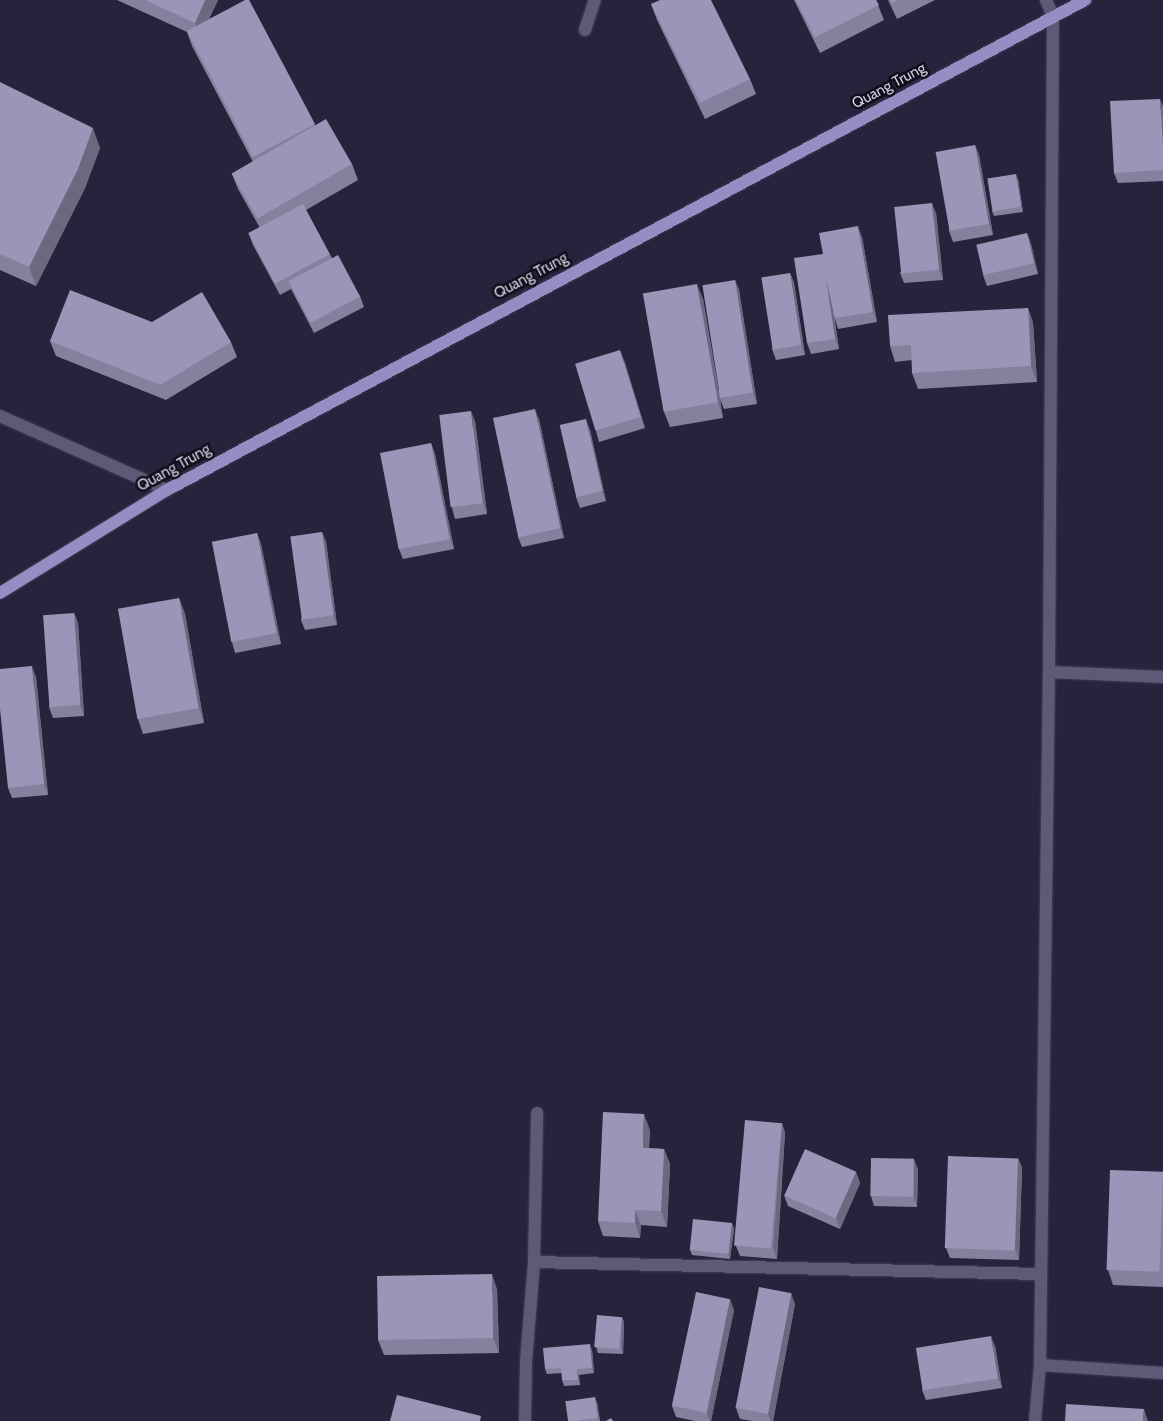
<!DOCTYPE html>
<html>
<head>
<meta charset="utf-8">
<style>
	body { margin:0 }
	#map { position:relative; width:1163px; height:1421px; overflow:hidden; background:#28223d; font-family:Cabin,sans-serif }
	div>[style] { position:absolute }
	.roads { filter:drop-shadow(0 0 1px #443e55) drop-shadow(0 0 1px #443e55) }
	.minor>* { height:12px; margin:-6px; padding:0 6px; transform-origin:6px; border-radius:6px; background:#5f5978 }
	.major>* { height:12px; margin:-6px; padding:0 6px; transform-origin:6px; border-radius:6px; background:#978cc4 }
	.wall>* { inset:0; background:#85809d }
	.shaded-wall>* { inset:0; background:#6c6880 }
	.building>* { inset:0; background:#9b95b7; transform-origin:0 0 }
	span { translate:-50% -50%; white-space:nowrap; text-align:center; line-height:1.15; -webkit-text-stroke:5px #100e1a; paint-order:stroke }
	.street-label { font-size:15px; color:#d4d1e3 }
</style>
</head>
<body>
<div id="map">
	<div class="roads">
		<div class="minor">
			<div style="left:585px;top:30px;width:32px;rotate:-72deg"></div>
			<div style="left:0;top:416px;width:183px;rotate:23.9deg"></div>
			<div style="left:1049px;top:672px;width:114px;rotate:2.5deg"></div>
			<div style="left:534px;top:1262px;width:506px;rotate:1.36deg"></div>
			<div style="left:1040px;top:1365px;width:123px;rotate:3.7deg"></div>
			<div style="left:525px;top:1421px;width:59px;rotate:-89deg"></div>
			<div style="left:526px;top:1362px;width:100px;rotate:-85.4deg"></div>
			<div style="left:534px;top:1262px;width:149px;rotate:-88.8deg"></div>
			<div style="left:1035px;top:1421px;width:56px;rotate:-84.9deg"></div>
			<div style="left:1040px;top:1365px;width:693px;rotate:-89.26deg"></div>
			<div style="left:1049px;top:672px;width:656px;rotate:-89.65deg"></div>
			<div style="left:1053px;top:16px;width:17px;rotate:-114deg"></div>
		</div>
		<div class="major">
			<div style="left:0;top:593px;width:196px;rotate:-31.7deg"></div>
			<div style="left:167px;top:490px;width:1041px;rotate:-28.09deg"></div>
		</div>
	</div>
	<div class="wall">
		<div style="clip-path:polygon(117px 0,218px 0,209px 19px,249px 0,315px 125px,352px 164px,358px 180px,306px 210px,332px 258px,360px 296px,364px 307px,314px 333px,291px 289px,280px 295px,253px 245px,249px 234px,260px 228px,238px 189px,232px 174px,253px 162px,192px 46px,187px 32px)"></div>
		<div style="clip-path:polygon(794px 0,876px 0,884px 20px,820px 53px)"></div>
		<div style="clip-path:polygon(888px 0,935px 0,897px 19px)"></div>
		<div style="clip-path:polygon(651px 4px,750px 79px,756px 94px,705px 119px,657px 20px)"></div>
		<div style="clip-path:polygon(0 82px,100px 148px,85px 188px,36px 286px,0 270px)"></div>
		<div style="clip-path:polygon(1163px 106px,1163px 181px,1118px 183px,1114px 173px)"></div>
		<div style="clip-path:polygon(975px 145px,979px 155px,993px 235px,953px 242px,949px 231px)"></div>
		<div style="clip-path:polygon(1018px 179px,1023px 212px,994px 216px,992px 211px)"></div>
		<div style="clip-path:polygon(936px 213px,943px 280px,904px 283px,900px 273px)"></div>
		<div style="clip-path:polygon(1027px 233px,1031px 244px,1038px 274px,987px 286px,983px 275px)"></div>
		<div style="clip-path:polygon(862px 237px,877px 322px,838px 329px,834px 316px,839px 349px,811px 354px,807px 343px,823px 254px)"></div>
		<div style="clip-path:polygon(790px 273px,794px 283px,805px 355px,776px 360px,772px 349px)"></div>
		<div style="clip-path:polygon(735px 280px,739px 290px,757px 404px,724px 409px,720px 399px,723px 418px,670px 427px,664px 412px,703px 299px,719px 392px)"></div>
		<div style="clip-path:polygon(1028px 308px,1033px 323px,1037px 382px,918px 389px,912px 373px,912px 360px,895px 362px,890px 346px)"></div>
		<div style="clip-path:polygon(152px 322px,231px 342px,237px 357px,166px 400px,56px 356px,50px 341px)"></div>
		<div style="clip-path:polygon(624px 360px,645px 428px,599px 442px,596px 431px)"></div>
		<div style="clip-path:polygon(539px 419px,564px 538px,522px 547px,518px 537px)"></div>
		<div style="clip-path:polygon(475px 421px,487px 514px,455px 519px,452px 508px)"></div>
		<div style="clip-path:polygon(590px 430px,606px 501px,580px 508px,576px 497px)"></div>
		<div style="clip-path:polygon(431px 443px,435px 454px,454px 549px,403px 559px,399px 549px)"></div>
		<div style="clip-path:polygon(322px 532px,326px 542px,337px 625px,305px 630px,301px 620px)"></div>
		<div style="clip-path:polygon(257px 533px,261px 544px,281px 644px,235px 653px,232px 642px)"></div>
		<div style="clip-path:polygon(179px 598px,185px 614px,204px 723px,143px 734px,138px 719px)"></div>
		<div style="clip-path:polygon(74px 613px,78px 623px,84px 716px,53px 718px,49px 707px)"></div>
		<div style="clip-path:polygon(36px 677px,48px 795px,12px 798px,8px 788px)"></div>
		<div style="clip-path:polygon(782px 1123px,785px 1133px,777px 1259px,740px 1256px,736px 1246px)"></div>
		<div style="clip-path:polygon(650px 1130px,649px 1148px,664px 1149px,670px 1164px,667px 1227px,641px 1225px,640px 1238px,603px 1236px,598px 1221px)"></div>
		<div style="clip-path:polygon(1018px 1158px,1022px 1168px,1019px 1260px,950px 1258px,946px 1248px)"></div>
		<div style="clip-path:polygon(918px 1169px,917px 1207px,874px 1206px,871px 1196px)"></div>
		<div style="clip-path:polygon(856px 1172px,860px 1183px,840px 1229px,788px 1206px,784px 1195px)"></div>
		<div style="clip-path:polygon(1163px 1172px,1163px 1287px,1113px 1285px,1108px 1270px)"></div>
		<div style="clip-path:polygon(732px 1223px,734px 1229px,730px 1259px,692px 1255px,690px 1250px)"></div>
		<div style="clip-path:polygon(497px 1289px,499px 1353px,384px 1355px,378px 1340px)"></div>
		<div style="clip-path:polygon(795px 1304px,773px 1421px,753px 1421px,740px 1419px,736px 1408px)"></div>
		<div style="clip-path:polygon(734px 1310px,711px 1421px,695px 1421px,676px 1417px,672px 1406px)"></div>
		<div style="clip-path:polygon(622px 1317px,624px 1322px,623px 1354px,598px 1353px,596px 1347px)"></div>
		<div style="clip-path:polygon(995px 1346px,1002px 1388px,926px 1400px,922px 1390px)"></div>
		<div style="clip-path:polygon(592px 1350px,594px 1373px,579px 1375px,580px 1385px,564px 1386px,562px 1380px,562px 1373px,547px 1374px,545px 1369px)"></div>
		<div style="clip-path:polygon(597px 1402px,600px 1421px,568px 1421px)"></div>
	</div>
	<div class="shaded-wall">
		<div style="clip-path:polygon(205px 0,218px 0,200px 38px,195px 23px)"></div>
		<div style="clip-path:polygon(1160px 99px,1163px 106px,1163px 147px)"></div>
		<div style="clip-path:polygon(93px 128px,100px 148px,85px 188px,36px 286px,29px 267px)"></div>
		<div style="clip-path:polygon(975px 145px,979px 155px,993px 235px,989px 224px)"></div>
		<div style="clip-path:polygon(1016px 174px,1018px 179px,1023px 212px,1021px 207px)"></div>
		<div style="clip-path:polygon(932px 203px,936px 213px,943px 280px,939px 270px)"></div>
		<div style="clip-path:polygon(858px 226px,862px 237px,877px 322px,873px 312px)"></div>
		<div style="clip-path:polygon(1027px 233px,1031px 244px,1038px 274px,1034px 263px)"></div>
		<div style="clip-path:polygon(790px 273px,794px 283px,805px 355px,801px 345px)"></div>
		<div style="clip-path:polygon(826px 279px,830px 289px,839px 349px,835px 339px)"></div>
		<div style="clip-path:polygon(735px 280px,739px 290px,757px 404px,753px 393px)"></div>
		<div style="clip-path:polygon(697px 284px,703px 299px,723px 418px,718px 402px)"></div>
		<div style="clip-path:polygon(1028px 308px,1033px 323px,1037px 382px,1031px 366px)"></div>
		<div style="clip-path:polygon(620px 350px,624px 360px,645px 428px,641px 417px)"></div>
		<div style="clip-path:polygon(535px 409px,539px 419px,564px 538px,560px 528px)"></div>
		<div style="clip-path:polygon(471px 411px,475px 421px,487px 514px,483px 503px)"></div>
		<div style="clip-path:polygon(586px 419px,590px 430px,606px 501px,602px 491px)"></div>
		<div style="clip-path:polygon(431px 443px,435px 454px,454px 549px,450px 539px)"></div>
		<div style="clip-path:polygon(322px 532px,326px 542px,337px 625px,333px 615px)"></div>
		<div style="clip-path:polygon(257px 533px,261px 544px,281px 644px,277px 633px)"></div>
		<div style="clip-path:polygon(179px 598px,185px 614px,204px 723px,199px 708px)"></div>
		<div style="clip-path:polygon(74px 613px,78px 623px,84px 716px,80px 705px)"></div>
		<div style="clip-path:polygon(32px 666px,36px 677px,48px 795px,44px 784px)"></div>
		<div style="clip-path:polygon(644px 1114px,650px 1130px,648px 1163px,643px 1148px)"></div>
		<div style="clip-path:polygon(782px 1123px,785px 1133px,777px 1259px,773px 1248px)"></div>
		<div style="clip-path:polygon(664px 1149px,670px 1164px,667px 1227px,661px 1211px)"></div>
		<div style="clip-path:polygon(1018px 1158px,1022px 1168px,1019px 1260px,1015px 1249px)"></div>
		<div style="clip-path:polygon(914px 1159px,918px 1169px,917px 1207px,913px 1196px)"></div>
		<div style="clip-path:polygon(856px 1172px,860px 1183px,840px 1229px,836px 1218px)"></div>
		<div style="clip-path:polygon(635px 1210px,641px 1225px,640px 1238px,635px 1223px)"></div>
		<div style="clip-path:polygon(732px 1223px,734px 1229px,730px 1259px,728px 1254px)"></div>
		<div style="clip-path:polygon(492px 1274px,497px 1289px,499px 1353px,493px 1338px)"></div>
		<div style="clip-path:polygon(791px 1293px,795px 1304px,773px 1421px,771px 1421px,768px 1414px)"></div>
		<div style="clip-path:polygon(730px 1299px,734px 1310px,711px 1421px,710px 1421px,707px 1414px)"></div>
		<div style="clip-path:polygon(622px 1317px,624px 1322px,623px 1354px,621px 1348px)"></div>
		<div style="clip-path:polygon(991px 1336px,995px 1346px,1002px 1388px,998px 1378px)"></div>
		<div style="clip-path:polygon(590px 1344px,592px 1350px,594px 1373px,592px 1368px)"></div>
		<div style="clip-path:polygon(577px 1369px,579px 1375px,580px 1385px,578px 1380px)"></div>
		<div style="clip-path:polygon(595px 1397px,597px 1402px,600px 1421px,598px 1418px)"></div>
		<div style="clip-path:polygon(1144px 1409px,1148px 1421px,1143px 1421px)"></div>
	</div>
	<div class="building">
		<div style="clip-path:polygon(145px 0,205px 0,195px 23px)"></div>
		<div style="clip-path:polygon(245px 0,249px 0,315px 124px,253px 157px,187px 31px)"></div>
		<div style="clip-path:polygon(660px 0,711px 0,750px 79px,700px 103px,651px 4px)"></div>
		<div style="clip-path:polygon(796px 0,876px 0,879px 5px,815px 37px)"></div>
		<div style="clip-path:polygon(890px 0,898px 0,892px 3px)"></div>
		<div style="clip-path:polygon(0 82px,93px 128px,78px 169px,29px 267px,0 254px)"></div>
		<div style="clip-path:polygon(1160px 99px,1163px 147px,1163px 170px,1114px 173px,1110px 101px)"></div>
		<div style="left:326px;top:119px;width:52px;height:109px;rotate:60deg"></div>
		<div style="left:975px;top:145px;width:80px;height:40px;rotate:80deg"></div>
		<div style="left:1016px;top:174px;width:33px;height:29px;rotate:81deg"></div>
		<div style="left:932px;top:203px;width:67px;height:38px;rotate:84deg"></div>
		<div style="left:303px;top:204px;width:57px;height:62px;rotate:62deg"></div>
		<div style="clip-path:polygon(858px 226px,873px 312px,835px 318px,826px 279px,835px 339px,807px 343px,794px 258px,823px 254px,819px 233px)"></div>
		<div style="left:1027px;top:233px;width:31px;height:52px;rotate:77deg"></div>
		<div style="left:338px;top:255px;width:47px;height:56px;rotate:62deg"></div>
		<div style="left:790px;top:273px;width:73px;height:29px;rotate:81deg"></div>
		<div style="left:735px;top:280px;width:114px;height:33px;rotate:81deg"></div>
		<div style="left:697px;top:284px;width:120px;height:55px;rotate:80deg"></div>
		<div style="clip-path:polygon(70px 290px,152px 322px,202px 292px,231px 342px,160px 385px,50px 341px)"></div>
		<div style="clip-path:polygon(1028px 308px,1031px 366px,912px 373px,911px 345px,890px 346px,888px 315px)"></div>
		<div style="left:620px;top:350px;width:70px;height:47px;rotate:73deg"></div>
		<div style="left:535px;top:409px;width:122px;height:43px;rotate:78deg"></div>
		<div style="left:471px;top:411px;width:93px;height:32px;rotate:83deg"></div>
		<div style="left:586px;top:419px;width:74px;height:27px;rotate:77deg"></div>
		<div style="left:431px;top:443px;width:98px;height:52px;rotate:79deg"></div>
		<div style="left:322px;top:532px;width:84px;height:32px;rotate:82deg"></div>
		<div style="left:257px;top:533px;width:102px;height:46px;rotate:79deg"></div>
		<div style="left:179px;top:598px;width:112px;height:62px;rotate:80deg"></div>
		<div style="left:74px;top:613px;width:92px;height:31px;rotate:86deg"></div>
		<div style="clip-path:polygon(32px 666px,44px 784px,8px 788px,0 709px,0 669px)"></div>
		<div style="clip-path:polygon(603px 1112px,644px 1114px,643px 1148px,664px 1149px,661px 1211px,635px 1210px,635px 1223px,598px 1221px)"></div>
		<div style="left:745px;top:1120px;width:37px;height:126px;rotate:5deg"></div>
		<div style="left:805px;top:1149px;width:56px;height:51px;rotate:24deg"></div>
		<div style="left:948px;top:1156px;width:70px;height:92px;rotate:2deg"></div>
		<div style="left:871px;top:1158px;width:43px;height:38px;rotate:1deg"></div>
		<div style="left:1110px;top:1170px;width:53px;height:100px;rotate:2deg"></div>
		<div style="left:693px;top:1219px;width:39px;height:31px;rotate:6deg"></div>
		<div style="left:492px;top:1274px;width:64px;height:115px;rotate:89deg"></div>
		<div style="left:759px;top:1287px;width:33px;height:123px;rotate:11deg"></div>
		<div style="left:696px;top:1292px;width:35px;height:116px;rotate:12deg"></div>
		<div style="left:597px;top:1315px;width:25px;height:32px;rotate:5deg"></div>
		<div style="left:991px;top:1336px;width:43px;height:76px;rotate:81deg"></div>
		<div style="clip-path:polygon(590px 1344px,592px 1368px,577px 1369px,578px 1380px,562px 1380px,561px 1368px,545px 1369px,543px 1348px)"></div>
		<div style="clip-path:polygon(397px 1395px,481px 1416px,480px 1421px,390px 1421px)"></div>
		<div style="left:595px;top:1397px;width:21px;height:30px;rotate:82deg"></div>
		<div style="clip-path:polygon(1066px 1404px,1144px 1409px,1143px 1421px,1065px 1421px)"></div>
		<div style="clip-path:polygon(611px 1418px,613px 1421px,606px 1421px)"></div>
	</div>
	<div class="street-label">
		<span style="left:889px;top:86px;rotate:-28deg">Quang Trung</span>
		<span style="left:531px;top:276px;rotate:-28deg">Quang Trung</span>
		<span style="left:174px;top:468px;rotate:-29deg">Quang Trung</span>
	</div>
</div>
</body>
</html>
